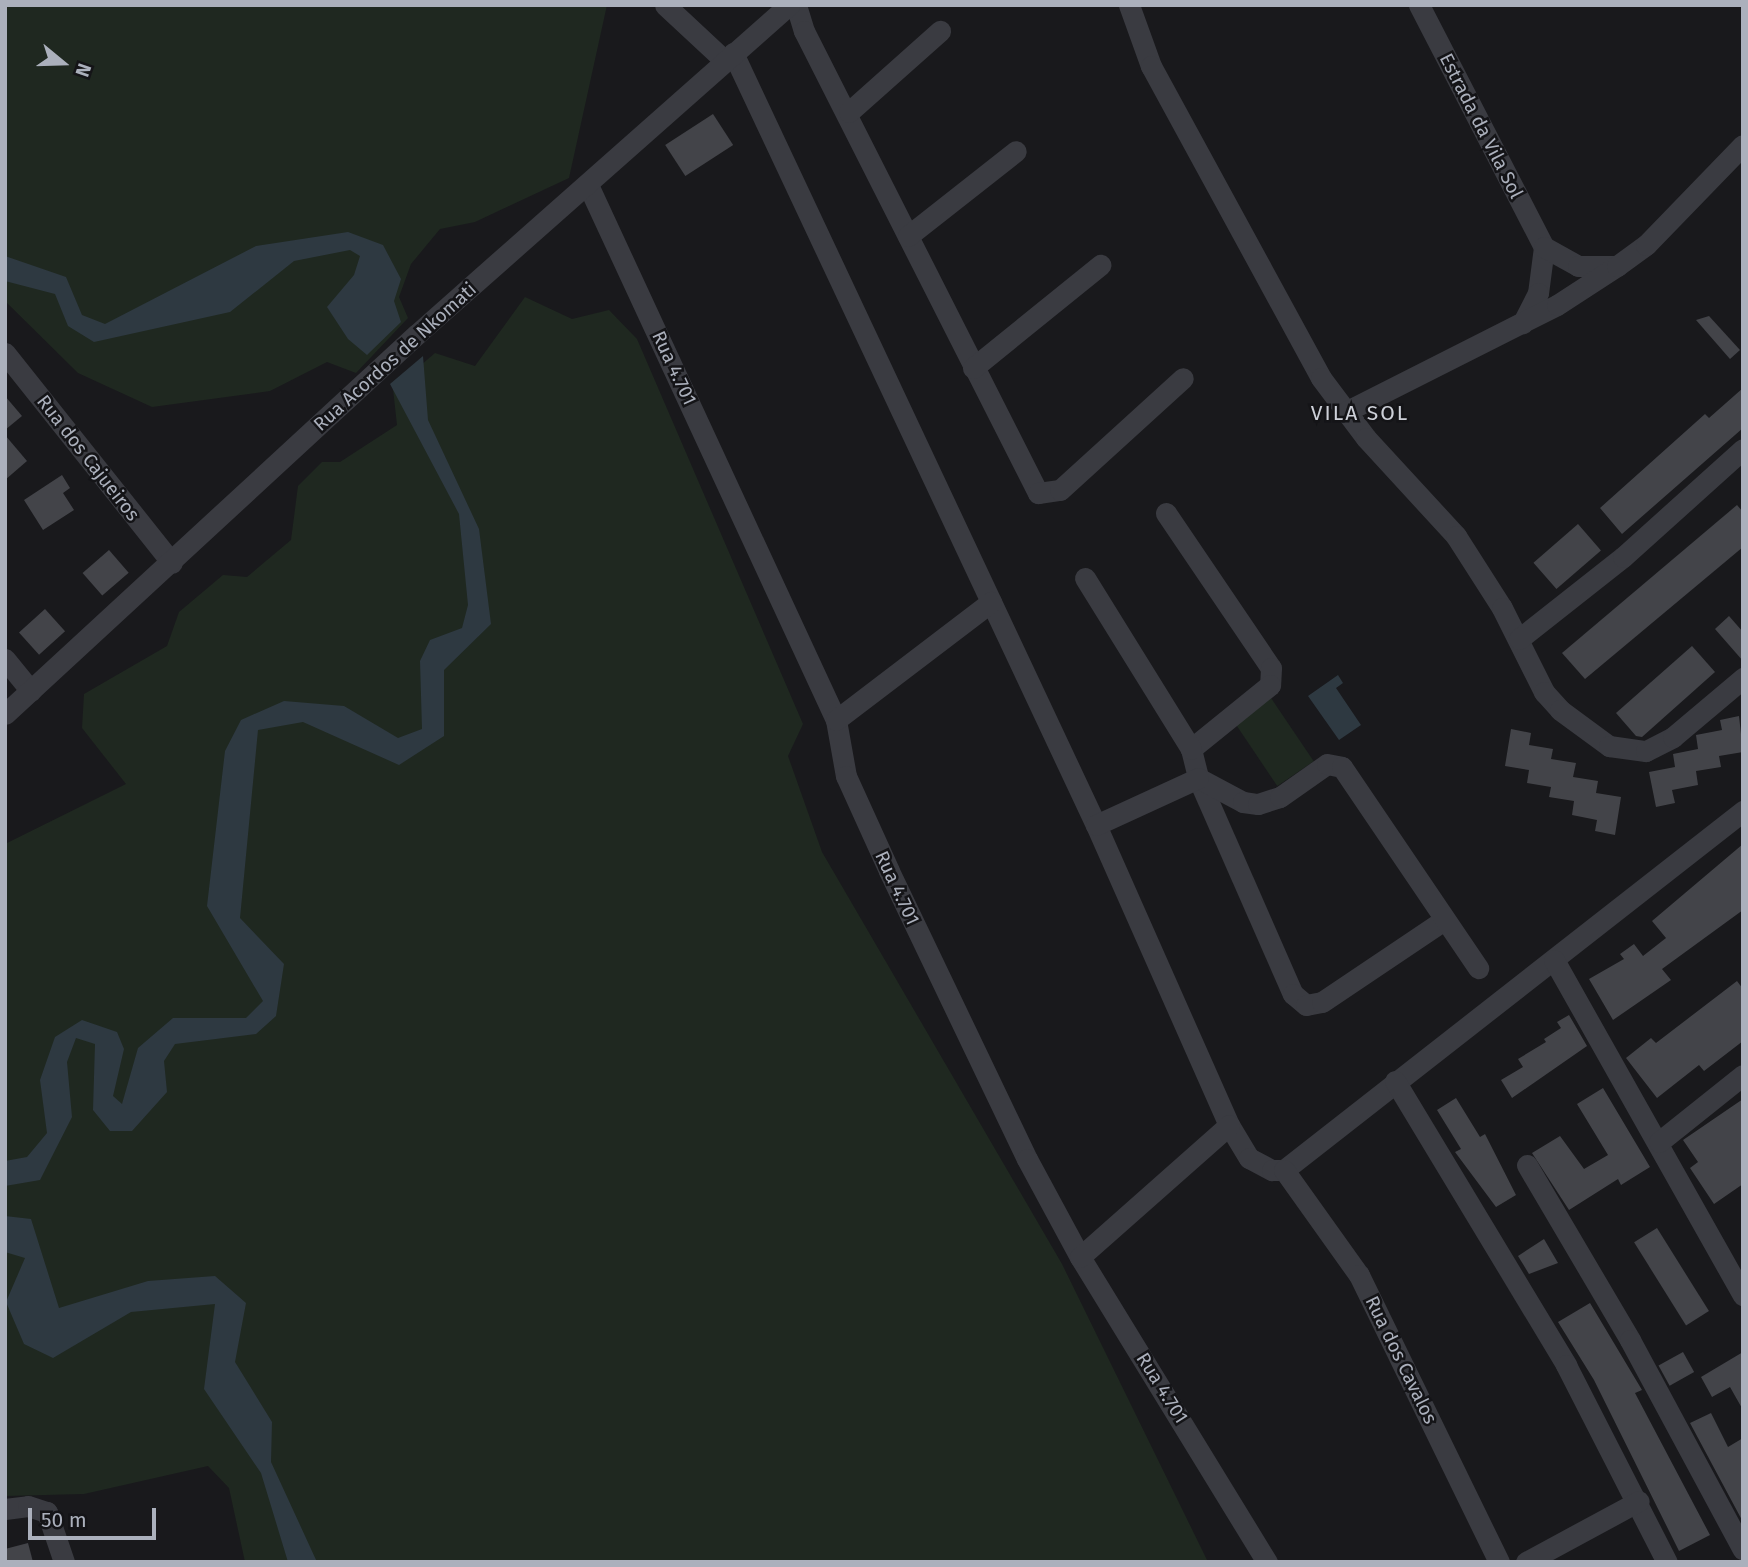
<!DOCTYPE html>
<html>
<head>
<meta charset="utf-8">
<style>
	body { margin:0 }
	#map { position:relative; width:1748px; height:1567px; overflow:hidden; background:#19191c; font-family:"Fira Sans",sans-serif }
	div>[style] { position:absolute }
	.green>* { inset:0; background:#1f2820; transform-origin:0 0 }
	.water>* { inset:0; background:#2e3941 }
	.building>* { inset:0; background:#434449; transform-origin:0 0 }
	.minor>* { height:21px; margin:-10.5px; padding:0 10.5px; transform-origin:10.5px; border-radius:10.5px; background:#3a3b41 }
	span { translate:-50% -50%; white-space:nowrap; text-align:center; line-height:1.15; -webkit-text-stroke:5px #141417; paint-order:stroke }
	.street-label { font-size:19px; color:#abb0bc }
	.neighbourhood-label { font-size:21px; color:#cdd0d8; letter-spacing:2px }
	.frame { position:absolute; inset:0; border:7px solid #abb0bc; pointer-events:none }
	.north { position:absolute; left:28px; top:28px; width:70px; height:70px; -webkit-text-stroke:5px #141417; paint-order:stroke; rotate:109deg; font-size:19px; font-weight:700; line-height:28px; text-align:center; color:#abb0bc }
	.north::after { content:''; display:block; margin:auto; width:24px; height:32px; background:#abb0bc; clip-path:polygon(50% 0,100% 100%,50% 72%,0 100%) }
	.scale { position:absolute; left:28px; top:1508px; width:128px; height:32px; box-sizing:border-box; border:4px solid #abb0bc; border-top:0; padding-left:9px; font-size:21px; line-height:24px; white-space:nowrap; color:#abb0bc; -webkit-text-stroke:5px #141417; paint-order:stroke }
</style>
</head>
<body>
<div id="map">
	<div class="green">
		<div style="clip-path:polygon(5px 5px,607px 5px,569px 178px,475px 222px,440px 229px,411px 264px,399px 297px,408px 318px,356px 373px,327px 362px,270px 391px,152px 407px,78px 373px,5px 301px)"></div>
		<div style="clip-path:polygon(525px 297px,572px 319px,609px 310px,637px 339px,803px 724px,788px 756px,822px 852px,1062px 1264px,1208px 1562px,245px 1562px,229px 1488px,208px 1466px,84px 1494px,5px 1496px,5px 844px,126px 784px,82px 728px,84px 694px,167px 646px,179px 612px,223px 575px,247px 577px,291px 540px,298px 486px,322px 462px,340px 462px,397px 425px,393px 389px,435px 353px,475px 366px)"></div>
		<div style="left:1269px;top:695px;width:80px;height:44px;rotate:56deg"></div>
	</div>
	<div class="water">
		<div style="clip-path:polygon(348px 232px,383px 245px,401px 279px,394px 301px,401px 322px,367px 355px,348px 339px,327px 307px,354px 275px,360px 256px,350px 250px,294px 261px,230px 312px,94px 342px,68px 326px,55px 294px,5px 281px,5px 256px,66px 277px,82px 315px,105px 324px,256px 246px)"></div>
		<div style="clip-path:polygon(423px 356px,428px 420px,479px 529px,491px 624px,444px 670px,444px 736px,399px 765px,303px 722px,258px 730px,240px 918px,284px 964px,276px 1016px,256px 1034px,175px 1044px,164px 1061px,167px 1092px,132px 1131px,110px 1131px,93px 1110px,95px 1044px,76px 1038px,67px 1062px,72px 1117px,40px 1180px,5px 1186px,5px 1161px,27px 1157px,47px 1133px,40px 1080px,55px 1037px,82px 1020px,117px 1032px,124px 1049px,113px 1096px,122px 1104px,138px 1048px,173px 1018px,246px 1018px,263px 1001px,207px 906px,225px 751px,241px 720px,284px 701px,344px 706px,398px 738px,422px 729px,420px 661px,430px 640px,462px 628px,468px 605px,459px 514px,390px 384px)"></div>
		<div style="clip-path:polygon(1338px 675px,1343px 683px,1336px 688px,1361px 725px,1339px 740px,1308px 696px)"></div>
		<div style="clip-path:polygon(5px 1216px,31px 1219px,59px 1308px,148px 1281px,215px 1276px,246px 1303px,235px 1362px,272px 1422px,271px 1462px,317px 1562px,288px 1562px,261px 1473px,204px 1389px,215px 1304px,131px 1312px,53px 1358px,24px 1344px,6px 1302px,25px 1258px,5px 1252px)"></div>
	</div>
	<div class="building">
		<div style="left:713px;top:114px;width:37px;height:57px;rotate:57deg"></div>
		<div style="clip-path:polygon(1709px 316px,1740px 350px,1730px 359px,1696px 320px)"></div>
		<div style="clip-path:polygon(1743px 388px,1743px 428px,1622px 534px,1600px 508px,1705px 414px,1709px 418px)"></div>
		<div style="clip-path:polygon(5px 396px,22px 416px,5px 430px)"></div>
		<div style="clip-path:polygon(5px 435px,27px 461px,5px 480px)"></div>
		<div style="clip-path:polygon(62px 475px,70px 488px,63px 493px,74px 510px,43px 530px,24px 500px)"></div>
		<div style="clip-path:polygon(1737px 505px,1743px 512px,1743px 547px,1585px 679px,1562px 653px)"></div>
		<div style="left:1578px;top:524px;width:35px;height:59px;rotate:49deg"></div>
		<div style="left:109px;top:550px;width:30px;height:35px;rotate:49deg"></div>
		<div style="left:45px;top:609px;width:30px;height:35px;rotate:48deg"></div>
		<div style="clip-path:polygon(1729px 616px,1743px 632px,1743px 661px,1715px 629px)"></div>
		<div style="clip-path:polygon(1692px 646px,1715px 672px,1642px 737px,1636px 736px,1616px 713px)"></div>
		<div style="clip-path:polygon(1739px 716px,1743px 752px,1719px 756px,1721px 767px,1696px 771px,1698px 785px,1672px 790px,1675px 803px,1656px 807px,1649px 772px,1675px 767px,1673px 754px,1698px 749px,1696px 735px,1722px 730px,1720px 720px)"></div>
		<div style="clip-path:polygon(1511px 729px,1531px 733px,1529px 745px,1553px 749px,1551px 759px,1576px 763px,1573px 777px,1598px 781px,1596px 793px,1621px 797px,1615px 835px,1595px 831px,1597px 820px,1572px 815px,1574px 801px,1549px 797px,1551px 787px,1527px 783px,1529px 770px,1505px 766px)"></div>
		<div style="clip-path:polygon(1743px 844px,1743px 910px,1662px 969px,1671px 980px,1613px 1020px,1589px 979px,1624px 959px,1620px 954px,1634px 944px,1643px 956px,1666px 938px,1652px 921px)"></div>
		<div style="clip-path:polygon(1737px 981px,1743px 989px,1743px 1041px,1704px 1071px,1699px 1065px,1657px 1098px,1626px 1058px,1651px 1038px,1656px 1043px)"></div>
		<div style="clip-path:polygon(1569px 1015px,1587px 1046px,1512px 1098px,1501px 1080px,1523px 1067px,1518px 1059px,1546px 1042px,1544px 1039px,1561px 1028px,1557px 1022px)"></div>
		<div style="clip-path:polygon(1603px 1088px,1650px 1167px,1621px 1185px,1618px 1179px,1569px 1210px,1532px 1153px,1560px 1136px,1584px 1169px,1608px 1155px,1577px 1104px)"></div>
		<div style="clip-path:polygon(1456px 1098px,1480px 1137px,1485px 1134px,1516px 1195px,1496px 1207px,1455px 1152px,1461px 1149px,1437px 1110px)"></div>
		<div style="clip-path:polygon(1743px 1099px,1743px 1184px,1714px 1204px,1690px 1168px,1698px 1162px,1683px 1140px)"></div>
		<div style="left:1657px;top:1228px;width:98px;height:27px;rotate:58deg"></div>
		<div style="clip-path:polygon(1544px 1239px,1558px 1263px,1529px 1274px,1518px 1256px)"></div>
		<div style="clip-path:polygon(1590px 1303px,1642px 1390px,1635px 1393px,1710px 1535px,1679px 1551px,1594px 1380px,1558px 1322px)"></div>
		<div style="left:1683px;top:1352px;width:23px;height:28px;rotate:61deg"></div>
		<div style="clip-path:polygon(1743px 1352px,1743px 1410px,1730px 1387px,1712px 1397px,1701px 1377px)"></div>
		<div style="clip-path:polygon(1711px 1413px,1728px 1447px,1743px 1438px,1743px 1522px,1690px 1423px)"></div>
		<div style="clip-path:polygon(28px 1543px,33px 1562px,5px 1562px,5px 1549px)"></div>
	</div>
	<div class="minor">
		<div style="left:665px;top:5px;width:82px;rotate:43deg"></div>
		<div style="left:796px;top:5px;width:27px;rotate:73deg"></div>
		<div style="left:804px;top:31px;width:518px;rotate:63.14deg"></div>
		<div style="left:1038px;top:493px;width:22px;rotate:-8deg"></div>
		<div style="left:1060px;top:490px;width:166px;rotate:-42.3deg"></div>
		<div style="left:1129px;top:5px;width:65px;rotate:70.2deg"></div>
		<div style="left:1151px;top:66px;width:355px;rotate:61.4deg"></div>
		<div style="left:1321px;top:378px;width:75px;rotate:53.1deg"></div>
		<div style="left:1366px;top:438px;width:133px;rotate:47.4deg"></div>
		<div style="left:1456px;top:536px;width:85px;rotate:57.4deg"></div>
		<div style="left:1502px;top:608px;width:94px;rotate:63.4deg"></div>
		<div style="left:1544px;top:692px;width:24px;rotate:48deg"></div>
		<div style="left:1560px;top:710px;width:61px;rotate:36.3deg"></div>
		<div style="left:1609px;top:746px;width:37px;rotate:8deg"></div>
		<div style="left:1646px;top:751px;width:30px;rotate:-27deg"></div>
		<div style="left:1673px;top:737px;width:92px;rotate:-40.1deg"></div>
		<div style="left:1419px;top:5px;width:272px;rotate:62.7deg"></div>
		<div style="left:1544px;top:247px;width:46px;rotate:97.4deg"></div>
		<div style="left:1538px;top:293px;width:34px;rotate:117deg"></div>
		<div style="left:733px;top:53px;width:853px;rotate:64.82deg"></div>
		<div style="left:1096px;top:825px;width:328px;rotate:66.1deg"></div>
		<div style="left:1229px;top:1125px;width:39px;rotate:59deg"></div>
		<div style="left:1249px;top:1158px;width:26px;rotate:28deg"></div>
		<div style="left:1272px;top:1170px;width:12px"></div>
		<div style="left:1284px;top:1170px;width:583px;rotate:-38.03deg"></div>
		<div style="left:849px;top:112px;width:122px;rotate:-41.7deg"></div>
		<div style="left:588px;top:185px;width:590px;rotate:65.13deg"></div>
		<div style="left:836px;top:720px;width:57px;rotate:79.9deg"></div>
		<div style="left:846px;top:776px;width:104px;rotate:65.6deg"></div>
		<div style="left:889px;top:871px;width:319px;rotate:64.4deg"></div>
		<div style="left:1027px;top:1159px;width:111px;rotate:61.6deg"></div>
		<div style="left:1080px;top:1257px;width:358px;rotate:58.5deg"></div>
		<div style="left:908px;top:236px;width:137px;rotate:-38.2deg"></div>
		<div style="left:1544px;top:247px;width:39px;rotate:29deg"></div>
		<div style="left:1578px;top:266px;width:39px"></div>
		<div style="left:5px;top:353px;width:268px;rotate:51.5deg"></div>
		<div style="left:973px;top:368px;width:164px;rotate:-39deg"></div>
		<div style="left:1347px;top:411px;width:235px;rotate:-26.8deg"></div>
		<div style="left:1557px;top:305px;width:72px;rotate:-33deg"></div>
		<div style="left:1617px;top:266px;width:36px;rotate:-36deg"></div>
		<div style="left:1646px;top:245px;width:139px;rotate:-45.9deg"></div>
		<div style="left:1166px;top:513px;width:187px;rotate:55.9deg"></div>
		<div style="left:1271px;top:668px;width:17px;rotate:93deg"></div>
		<div style="left:1270px;top:685px;width:102px;rotate:141deg"></div>
		<div style="left:1191px;top:749px;width:30px;rotate:76deg"></div>
		<div style="left:1198px;top:778px;width:236px;rotate:66.3deg"></div>
		<div style="left:1293px;top:994px;width:17px;rotate:40deg"></div>
		<div style="left:1306px;top:1005px;width:16px;rotate:-11deg"></div>
		<div style="left:1322px;top:1002px;width:147px;rotate:-33.9deg"></div>
		<div style="left:1085px;top:578px;width:201px;rotate:58.2deg"></div>
		<div style="left:1519px;top:639px;width:132px;rotate:-38.3deg"></div>
		<div style="left:1623px;top:557px;width:161px;rotate:-42deg"></div>
		<div style="left:5px;top:659px;width:41px;rotate:50.9deg"></div>
		<div style="left:5px;top:714px;width:560px;rotate:-42.69deg"></div>
		<div style="left:417px;top:334px;width:497px;rotate:-41.5deg"></div>
		<div style="left:836px;top:720px;width:195px;rotate:-37.3deg"></div>
		<div style="left:1198px;top:778px;width:51px;rotate:28.1deg"></div>
		<div style="left:1243px;top:802px;width:15px;rotate:8deg"></div>
		<div style="left:1258px;top:804px;width:23px;rotate:-18deg"></div>
		<div style="left:1280px;top:797px;width:57px;rotate:-35.1deg"></div>
		<div style="left:1327px;top:764px;width:15px;rotate:11deg"></div>
		<div style="left:1342px;top:767px;width:243px;rotate:55.9deg"></div>
		<div style="left:1096px;top:825px;width:112px;rotate:-24.7deg"></div>
		<div style="left:1554px;top:960px;width:385px;rotate:60.6deg"></div>
		<div style="left:1395px;top:1081px;width:332px;rotate:58.9deg"></div>
		<div style="left:1566px;top:1365px;width:221px;rotate:62.9deg"></div>
		<div style="left:1659px;top:1142px;width:107px;rotate:-38.6deg"></div>
		<div style="left:1527px;top:1165px;width:203px;rotate:59.5deg"></div>
		<div style="left:1630px;top:1340px;width:238px;rotate:61.7deg"></div>
		<div style="left:1284px;top:1170px;width:129px;rotate:54.5deg"></div>
		<div style="left:1359px;top:1275px;width:319px;rotate:64deg"></div>
		<div style="left:1080px;top:1257px;width:199px;rotate:-41.5deg"></div>
		<div style="left:5px;top:1509px;width:23px;rotate:-7deg"></div>
		<div style="left:28px;top:1506px;width:20px;rotate:18deg"></div>
		<div style="left:47px;top:1512px;width:53px;rotate:71.2deg"></div>
		<div style="left:1526px;top:1562px;width:128px;rotate:-28.4deg"></div>
	</div>
	<div class="street-label">
		<span style="left:1481px;top:126px;rotate:63deg">Estrada da Vila Sol</span>
		<span style="left:395px;top:357px;rotate:-42deg">Rua Acordos de Nkomati</span>
		<span style="left:674px;top:368px;rotate:65deg">Rua 4.701</span>
		<span style="left:88px;top:458px;rotate:52deg">Rua dos Cajueiros</span>
		<span style="left:897px;top:888px;rotate:65deg">Rua 4.701</span>
		<span style="left:1401px;top:1360px;rotate:64deg">Rua dos Cavalos</span>
		<span style="left:1162px;top:1388px;rotate:58deg">Rua 4.701</span>
	</div>
	<div class="neighbourhood-label">
		<span style="left:1360px;top:413px">VILA SOL</span>
	</div>
	<div class="frame"></div>
	<div class="north">N</div>
	<div class="scale">50 m</div>
</div>
</body>
</html>
